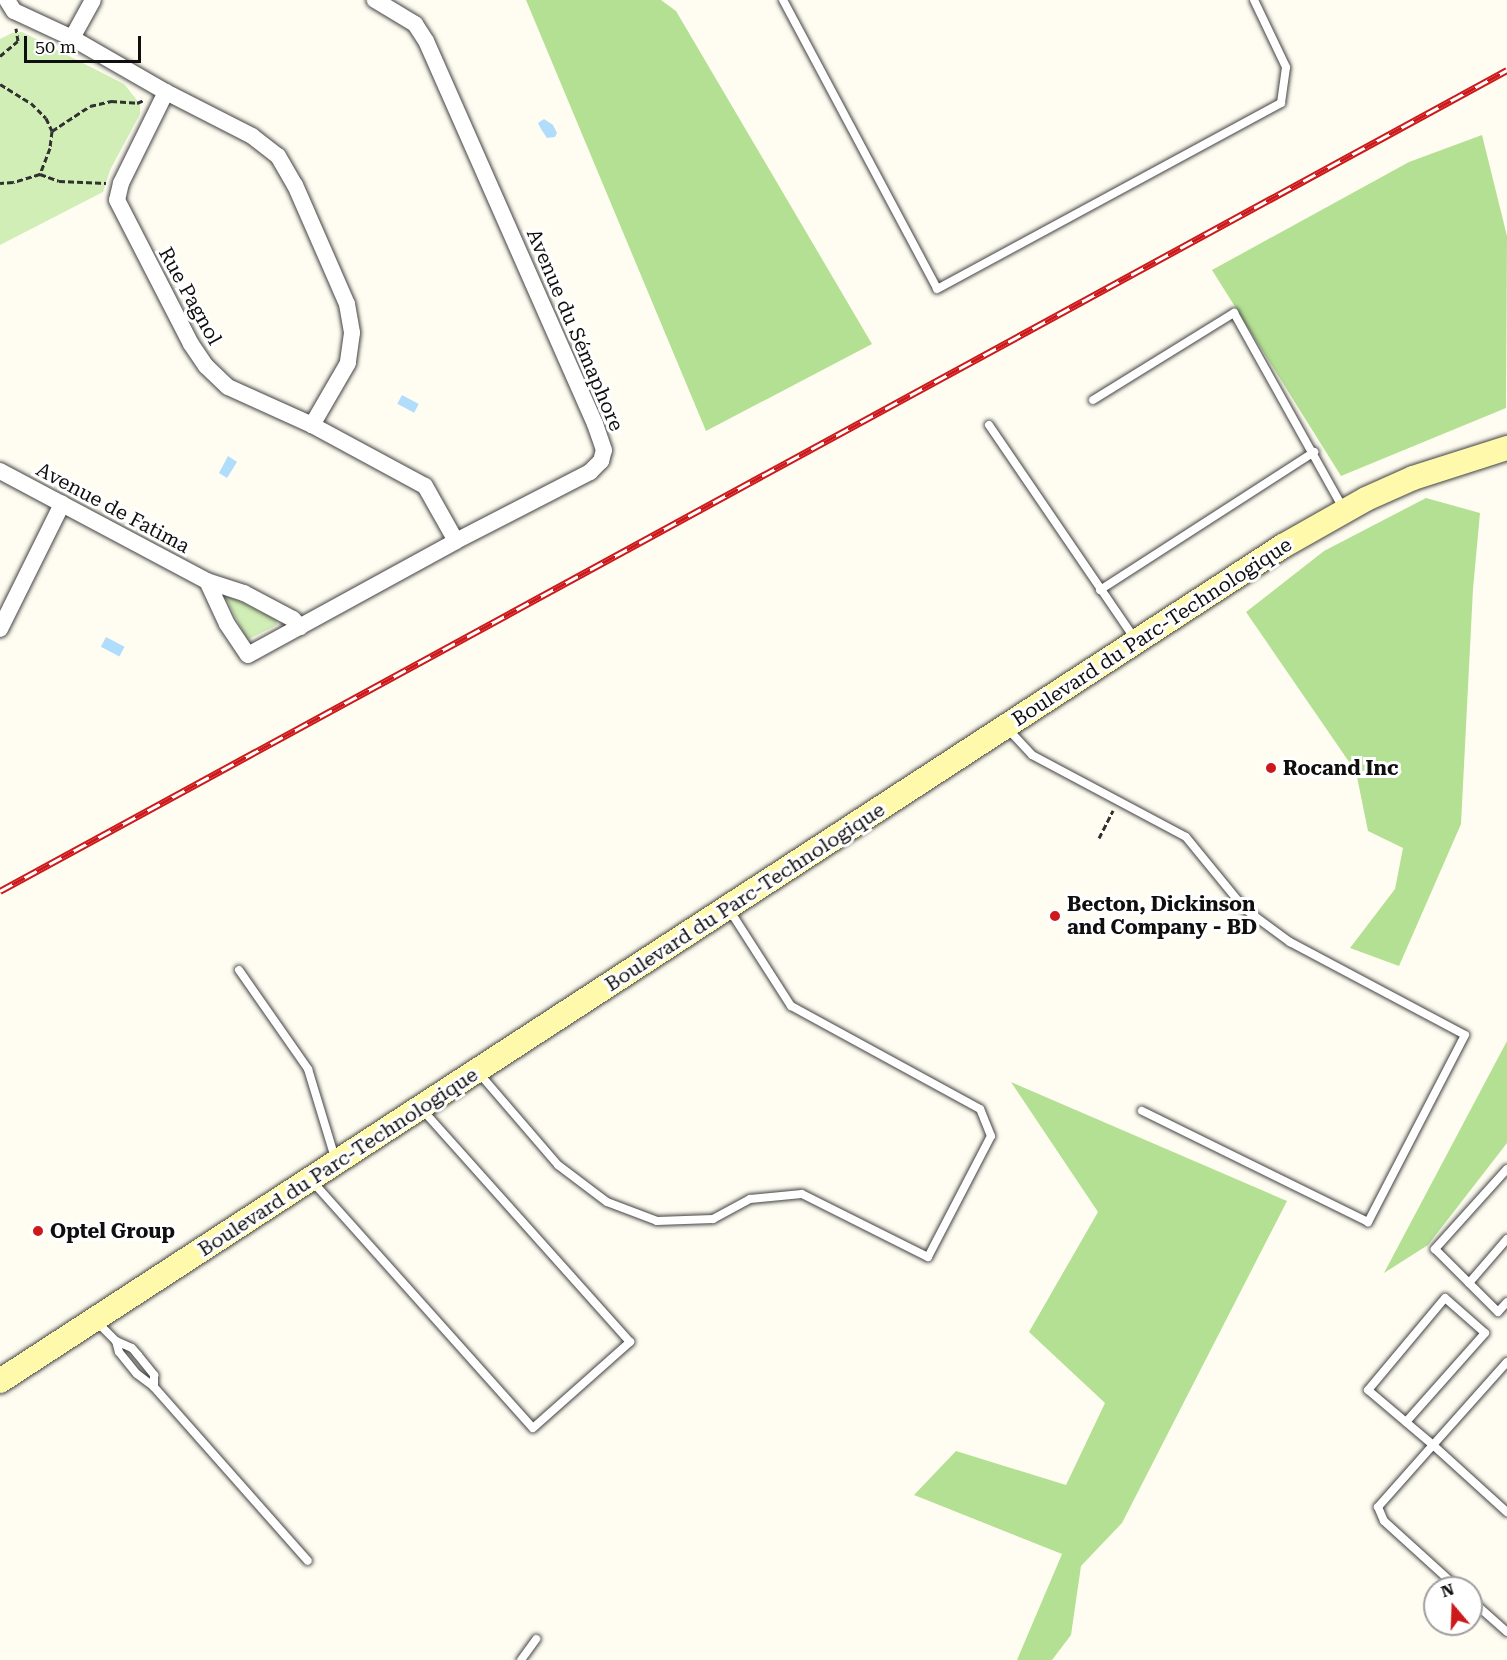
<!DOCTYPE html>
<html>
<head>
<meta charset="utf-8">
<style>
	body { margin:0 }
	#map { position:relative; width:1507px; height:1660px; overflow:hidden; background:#fffdf1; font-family:"Roboto Serif",serif }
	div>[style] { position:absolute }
	.green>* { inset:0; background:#d1eeb6 }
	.forest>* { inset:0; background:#b4e094 }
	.water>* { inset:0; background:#b1ddfc; transform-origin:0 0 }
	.path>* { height:3px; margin-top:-1.5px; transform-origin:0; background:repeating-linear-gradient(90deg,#313131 0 6px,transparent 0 9px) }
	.roads { filter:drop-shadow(0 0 2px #424242) drop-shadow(0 0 2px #424242) }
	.lane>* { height:8px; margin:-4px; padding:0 4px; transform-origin:4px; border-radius:4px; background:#fff }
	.street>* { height:16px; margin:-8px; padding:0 8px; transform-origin:8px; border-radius:8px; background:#fff }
	.secondary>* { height:24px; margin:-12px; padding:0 12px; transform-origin:12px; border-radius:12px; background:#fff9ac }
	.rail>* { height:7px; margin-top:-3.5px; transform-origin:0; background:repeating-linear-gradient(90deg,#fff 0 14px,#cd191b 0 28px); box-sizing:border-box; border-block:2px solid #cd191b }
	.dots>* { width:16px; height:16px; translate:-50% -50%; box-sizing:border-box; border:3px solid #fff; border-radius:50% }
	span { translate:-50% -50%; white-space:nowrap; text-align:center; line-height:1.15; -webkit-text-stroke:6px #fff; paint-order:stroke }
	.street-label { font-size:20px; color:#0f0f0f }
	.poi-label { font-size:20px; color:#0f0f0f; font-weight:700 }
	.left { translate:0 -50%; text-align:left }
	.north { position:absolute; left:1423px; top:1576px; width:60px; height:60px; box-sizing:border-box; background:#fff; border:2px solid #9f9f9f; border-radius:50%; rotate:341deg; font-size:16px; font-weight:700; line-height:24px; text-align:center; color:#0f0f0f }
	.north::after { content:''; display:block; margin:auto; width:21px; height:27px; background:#cd191b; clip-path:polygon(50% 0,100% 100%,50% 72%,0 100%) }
	.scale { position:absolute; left:24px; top:36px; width:117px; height:27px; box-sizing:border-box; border:3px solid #0f0f0f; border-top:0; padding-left:8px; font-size:18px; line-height:21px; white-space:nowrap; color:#0f0f0f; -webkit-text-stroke:4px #fff; paint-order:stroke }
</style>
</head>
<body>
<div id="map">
	<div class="green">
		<div style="clip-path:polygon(22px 32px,124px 84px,140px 104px,140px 114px,110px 170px,103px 192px,0 245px,0 39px,12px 33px)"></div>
		<div style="clip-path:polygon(229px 596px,276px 620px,277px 625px,247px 640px,226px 598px)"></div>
	</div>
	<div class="forest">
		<div style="clip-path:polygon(526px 0,661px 0,676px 11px,872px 344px,706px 431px)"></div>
		<div style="clip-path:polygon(1482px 135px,1507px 236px,1506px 408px,1341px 476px,1212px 270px,1409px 162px)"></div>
		<div style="clip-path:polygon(1426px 498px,1480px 513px,1473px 589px,1461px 824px,1399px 966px,1350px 948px,1395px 889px,1403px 848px,1368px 831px,1356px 772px,1246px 612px,1324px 551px)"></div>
		<div style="clip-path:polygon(1507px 1041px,1507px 1143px,1428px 1245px,1384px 1273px)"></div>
		<div style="clip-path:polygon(1011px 1082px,1287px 1201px,1122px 1523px,1081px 1566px,1071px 1635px,1052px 1660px,1017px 1660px,1062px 1554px,914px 1495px,956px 1451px,1066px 1485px,1105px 1403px,1029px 1332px,1098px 1212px)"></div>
	</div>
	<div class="water">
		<div style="clip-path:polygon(544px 119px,553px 125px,557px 133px,555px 137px,547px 138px,541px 129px,538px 123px)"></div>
		<div style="left:402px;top:395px;width:19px;height:10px;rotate:28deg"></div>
		<div style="clip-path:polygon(228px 456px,237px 462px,227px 478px,219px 473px)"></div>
		<div style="left:106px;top:637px;width:21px;height:11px;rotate:28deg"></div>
	</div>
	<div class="path">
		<div style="left:0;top:56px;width:23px;rotate:-40deg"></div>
		<div style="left:18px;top:41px;width:13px;rotate:-99deg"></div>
		<div style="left:0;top:84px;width:36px;rotate:32deg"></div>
		<div style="left:31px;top:103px;width:21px;rotate:45deg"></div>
		<div style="left:46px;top:118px;width:14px;rotate:65deg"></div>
		<div style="left:52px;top:131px;width:17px;rotate:97deg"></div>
		<div style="left:50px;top:148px;width:28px;rotate:111deg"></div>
		<div style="left:40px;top:174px;width:28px;rotate:163deg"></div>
		<div style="left:13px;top:182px;width:13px;rotate:176deg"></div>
		<div style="left:52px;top:131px;width:45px;rotate:-33.3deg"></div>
		<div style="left:90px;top:106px;width:22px;rotate:-13deg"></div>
		<div style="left:111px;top:101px;width:26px;rotate:4deg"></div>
		<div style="left:137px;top:103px;width:8px;rotate:-23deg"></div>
		<div style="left:40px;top:174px;width:20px;rotate:20deg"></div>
		<div style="left:59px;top:181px;width:47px;rotate:2.4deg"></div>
		<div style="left:1099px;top:838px;width:31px;rotate:-63deg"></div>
	</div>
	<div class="roads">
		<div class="lane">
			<div style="left:783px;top:0;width:327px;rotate:61.9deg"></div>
			<div style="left:937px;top:289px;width:391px;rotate:-28.4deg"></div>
			<div style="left:1281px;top:103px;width:36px;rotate:-82deg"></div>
			<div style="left:1286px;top:67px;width:74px;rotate:-115.5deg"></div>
			<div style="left:1093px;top:400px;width:166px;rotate:-31.7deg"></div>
			<div style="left:1234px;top:313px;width:226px;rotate:60.8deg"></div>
			<div style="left:989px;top:425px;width:259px;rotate:55.7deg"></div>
			<div style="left:1100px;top:590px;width:255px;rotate:-32.8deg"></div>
			<div style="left:1006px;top:727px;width:38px;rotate:47deg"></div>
			<div style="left:1032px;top:755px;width:174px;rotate:28deg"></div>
			<div style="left:1186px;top:837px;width:93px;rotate:50.7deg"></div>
			<div style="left:1245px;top:909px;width:56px;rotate:36.3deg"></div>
			<div style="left:1290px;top:942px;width:198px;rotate:28deg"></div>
			<div style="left:1465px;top:1035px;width:211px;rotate:117.4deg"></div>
			<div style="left:1368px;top:1222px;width:252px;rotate:-153.8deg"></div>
			<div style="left:239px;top:970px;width:121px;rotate:55.1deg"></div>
			<div style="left:308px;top:1069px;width:96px;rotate:73.1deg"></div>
			<div style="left:478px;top:1072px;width:123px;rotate:49.3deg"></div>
			<div style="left:558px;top:1165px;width:61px;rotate:37.1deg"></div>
			<div style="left:607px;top:1202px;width:53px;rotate:20.8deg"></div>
			<div style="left:657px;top:1221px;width:56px;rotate:-2deg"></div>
			<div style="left:713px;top:1219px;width:42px;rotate:-28.4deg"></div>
			<div style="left:750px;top:1199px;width:52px;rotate:-5.5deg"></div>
			<div style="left:802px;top:1194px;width:141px;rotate:26.6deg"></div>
			<div style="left:928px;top:1257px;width:136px;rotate:-62.5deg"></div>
			<div style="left:991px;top:1136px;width:29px;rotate:-112deg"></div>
			<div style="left:980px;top:1109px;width:215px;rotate:-151.4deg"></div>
			<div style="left:791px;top:1006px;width:117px;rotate:-122.7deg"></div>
			<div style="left:1507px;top:1169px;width:108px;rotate:132deg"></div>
			<div style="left:1435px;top:1249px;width:89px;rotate:45deg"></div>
			<div style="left:1498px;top:1312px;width:13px;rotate:-48deg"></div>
			<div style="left:312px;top:1181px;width:331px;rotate:48.2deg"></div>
			<div style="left:533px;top:1428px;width:130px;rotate:-41.6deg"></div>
			<div style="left:630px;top:1342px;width:312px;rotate:-131.8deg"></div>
			<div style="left:1469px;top:1283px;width:58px;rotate:-49.2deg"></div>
			<div style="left:96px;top:1321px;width:28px;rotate:45deg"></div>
			<div style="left:116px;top:1341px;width:17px;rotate:24deg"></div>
			<div style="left:132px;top:1348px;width:9px;rotate:49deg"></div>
			<div style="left:138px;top:1355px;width:26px;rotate:51deg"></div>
			<div style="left:154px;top:1375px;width:12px;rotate:90deg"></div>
			<div style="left:116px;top:1341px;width:11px;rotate:75deg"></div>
			<div style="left:119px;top:1352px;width:28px;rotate:51deg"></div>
			<div style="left:137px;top:1374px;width:21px;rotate:37deg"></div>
			<div style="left:154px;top:1387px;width:232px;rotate:48.5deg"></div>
			<div style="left:1507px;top:1362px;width:111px;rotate:131.7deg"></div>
			<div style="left:1433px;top:1445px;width:100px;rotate:42.2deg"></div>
			<div style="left:1406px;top:1422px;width:119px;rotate:-48.4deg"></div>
			<div style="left:1485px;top:1333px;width:53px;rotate:-138.8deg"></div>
			<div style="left:1445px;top:1298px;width:120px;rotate:129.9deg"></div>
			<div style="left:1368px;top:1390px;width:85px;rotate:40.2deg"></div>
			<div style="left:1433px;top:1445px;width:83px;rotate:131.6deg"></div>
			<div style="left:1378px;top:1507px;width:15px;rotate:67deg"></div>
			<div style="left:1384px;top:1521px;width:100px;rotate:42.2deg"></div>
			<div style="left:1471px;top:1600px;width:48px;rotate:41.6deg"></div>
			<div style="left:521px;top:1660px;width:26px;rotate:-54deg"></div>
		</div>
		<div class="street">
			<div style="left:7px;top:0;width:13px;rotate:58deg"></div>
			<div style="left:14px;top:11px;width:64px;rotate:25deg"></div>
			<div style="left:72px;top:38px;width:108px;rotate:29.9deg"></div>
			<div style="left:166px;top:92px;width:97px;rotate:27.1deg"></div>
			<div style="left:252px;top:136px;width:33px;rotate:38deg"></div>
			<div style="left:278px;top:156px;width:34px;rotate:60deg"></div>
			<div style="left:295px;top:185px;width:130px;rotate:66.4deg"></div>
			<div style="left:347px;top:304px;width:29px;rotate:80deg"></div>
			<div style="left:352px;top:333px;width:30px;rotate:98deg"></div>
			<div style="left:348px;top:363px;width:72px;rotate:120.1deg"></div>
			<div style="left:72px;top:38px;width:43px;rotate:-61.1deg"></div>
			<div style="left:166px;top:92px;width:102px;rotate:116.3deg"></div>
			<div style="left:121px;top:183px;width:17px;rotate:103deg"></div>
			<div style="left:117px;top:200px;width:162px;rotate:62.8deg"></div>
			<div style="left:191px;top:344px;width:27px;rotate:56deg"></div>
			<div style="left:206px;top:366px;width:30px;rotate:44deg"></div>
			<div style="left:228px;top:387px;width:92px;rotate:24.3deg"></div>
			<div style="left:312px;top:425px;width:128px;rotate:28.4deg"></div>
			<div style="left:425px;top:486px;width:63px;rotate:60.6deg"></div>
			<div style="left:0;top:471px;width:234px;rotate:28deg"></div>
			<div style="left:207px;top:581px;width:39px;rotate:18deg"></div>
			<div style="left:244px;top:593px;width:55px;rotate:28deg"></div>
			<div style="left:293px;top:619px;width:11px;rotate:49deg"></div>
			<div style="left:207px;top:581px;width:47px;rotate:65.1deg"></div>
			<div style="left:227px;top:624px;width:37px;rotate:56deg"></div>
			<div style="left:248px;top:655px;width:237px;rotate:-28.7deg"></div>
			<div style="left:456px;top:541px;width:151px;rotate:-27.2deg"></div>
			<div style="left:590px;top:472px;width:16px;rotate:-45deg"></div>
			<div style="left:601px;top:461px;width:11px;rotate:-75deg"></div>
			<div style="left:604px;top:450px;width:28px;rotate:-109deg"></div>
			<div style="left:595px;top:424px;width:419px;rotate:-113.8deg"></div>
			<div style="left:426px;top:41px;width:20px;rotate:-123deg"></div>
			<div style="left:415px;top:24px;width:47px;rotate:-149deg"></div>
			<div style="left:0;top:629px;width:140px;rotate:-63.6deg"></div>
		</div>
		<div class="secondary">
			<div style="left:0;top:1381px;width:1531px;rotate:-33.06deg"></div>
			<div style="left:1283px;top:546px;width:95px;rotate:-29.5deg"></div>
			<div style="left:1366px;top:499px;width:51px;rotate:-24.1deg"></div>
			<div style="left:1413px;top:478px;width:99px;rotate:-17.7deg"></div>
		</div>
	</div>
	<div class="rail">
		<div style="left:0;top:891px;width:1716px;rotate:-28.58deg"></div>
	</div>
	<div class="dots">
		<div style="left:1271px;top:768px;background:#cd191b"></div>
		<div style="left:1055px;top:916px;background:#cd191b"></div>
		<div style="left:38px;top:1231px;background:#cd191b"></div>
	</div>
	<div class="street-label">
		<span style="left:190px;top:296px;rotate:61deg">Rue Pagnol</span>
		<span style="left:575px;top:330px;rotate:67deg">Avenue du Sémaphore</span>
		<span style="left:113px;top:508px;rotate:28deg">Avenue de Fatima</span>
		<span style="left:1152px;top:632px;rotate:-33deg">Boulevard du Parc-Technologique</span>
		<span style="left:745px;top:897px;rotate:-33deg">Boulevard du Parc-Technologique</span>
		<span style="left:338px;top:1162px;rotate:-33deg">Boulevard du Parc-Technologique</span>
	</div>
	<div class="poi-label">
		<span class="left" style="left:1283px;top:768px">Rocand Inc</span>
		<span class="left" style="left:1067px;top:916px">Becton, Dickinson<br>and Company - BD</span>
		<span class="left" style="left:50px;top:1231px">Optel Group</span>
	</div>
	<div class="north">N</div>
	<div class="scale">50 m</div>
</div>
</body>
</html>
